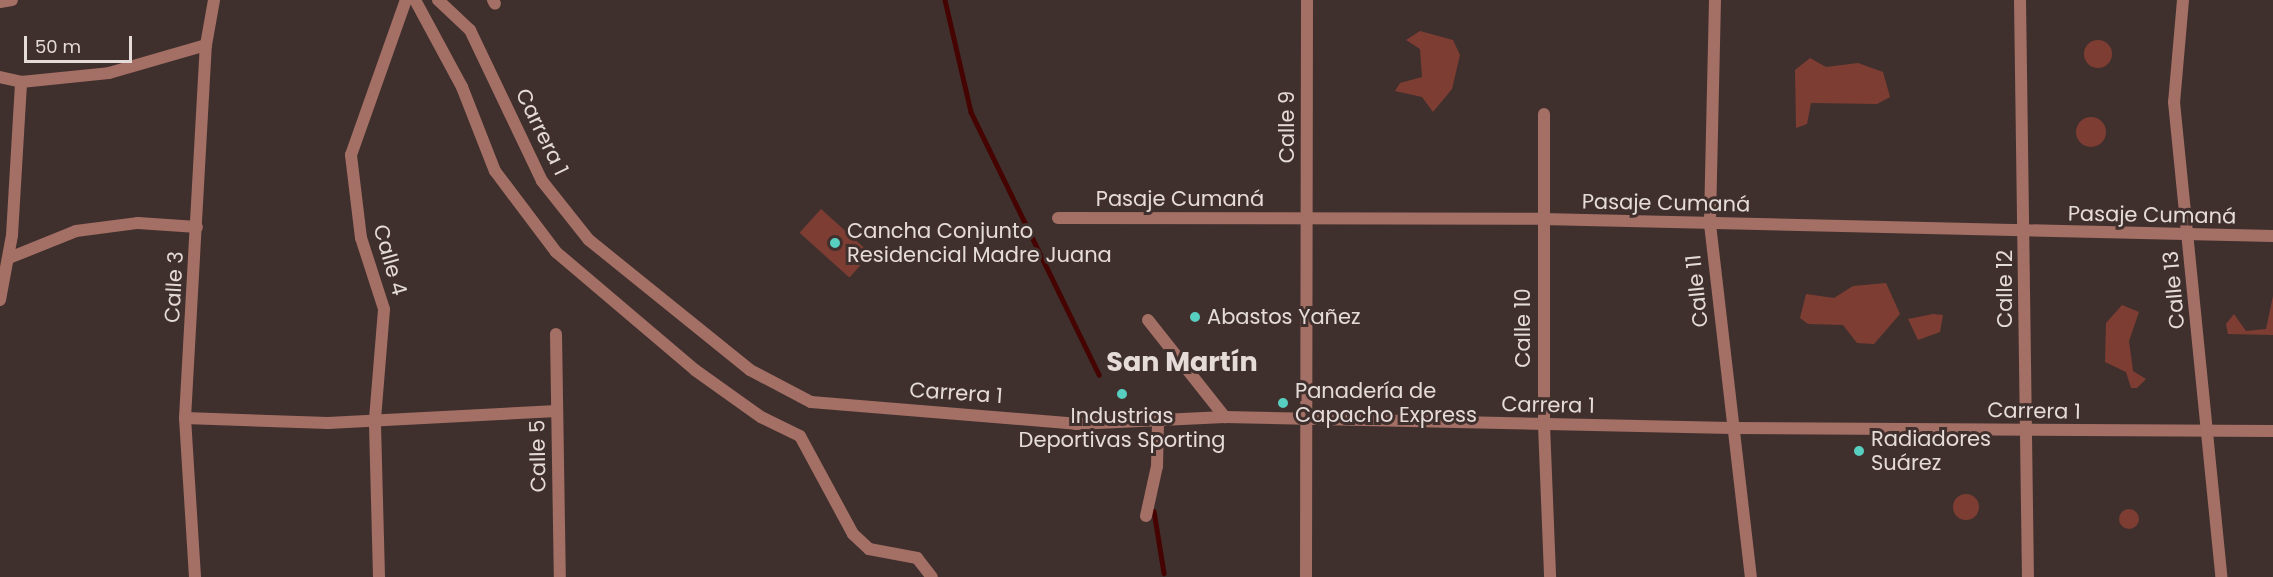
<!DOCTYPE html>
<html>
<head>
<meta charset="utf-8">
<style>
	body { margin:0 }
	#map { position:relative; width:2273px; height:577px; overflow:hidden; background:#40302d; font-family:Poppins,sans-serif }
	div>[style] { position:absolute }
	.green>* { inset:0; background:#7e3d32; transform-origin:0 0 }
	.round { border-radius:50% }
	.stream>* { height:4.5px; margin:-2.25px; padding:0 2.25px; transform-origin:2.25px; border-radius:2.25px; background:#450401 }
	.minor>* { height:12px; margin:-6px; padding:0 6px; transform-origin:6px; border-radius:6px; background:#a46f65 }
	.dots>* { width:16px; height:16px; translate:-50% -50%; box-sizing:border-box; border:3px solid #40302d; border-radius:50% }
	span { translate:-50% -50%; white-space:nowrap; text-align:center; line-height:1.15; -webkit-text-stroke:6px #40302d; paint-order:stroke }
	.street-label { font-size:21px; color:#e5dbd8 }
	.poi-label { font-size:21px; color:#e5dbd8 }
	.left { translate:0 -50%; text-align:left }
	.district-label { font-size:27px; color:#e5dbd8; font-weight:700 }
	.scale { position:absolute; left:24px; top:36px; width:108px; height:27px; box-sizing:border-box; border:3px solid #e5dbd8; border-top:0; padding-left:8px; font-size:18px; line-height:21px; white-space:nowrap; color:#e5dbd8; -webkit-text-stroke:4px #40302d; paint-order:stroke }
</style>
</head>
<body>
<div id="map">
	<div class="green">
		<div style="clip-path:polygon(1420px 31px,1453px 40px,1460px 55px,1452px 89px,1433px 112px,1422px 97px,1395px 91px,1400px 83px,1422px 77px,1420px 49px,1406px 40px)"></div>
		<div class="round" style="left:2084px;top:40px;width:28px;height:28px"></div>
		<div style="clip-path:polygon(1810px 58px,1826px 67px,1858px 63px,1883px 72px,1890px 97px,1877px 104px,1811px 103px,1807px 124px,1796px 128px,1795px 70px)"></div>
		<div class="round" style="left:2076px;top:117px;width:30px;height:30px"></div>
		<div style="left:821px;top:209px;width:67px;height:32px;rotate:42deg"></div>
		<div style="clip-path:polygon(1886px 283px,1900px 314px,1874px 344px,1857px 343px,1843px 325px,1808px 324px,1800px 318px,1806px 294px,1834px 298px,1853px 286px)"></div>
		<div style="clip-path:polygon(2273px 296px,2273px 335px,2228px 334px,2226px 324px,2234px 314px,2246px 331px,2266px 329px)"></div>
		<div style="clip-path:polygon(2122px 305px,2139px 312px,2129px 341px,2133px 371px,2146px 379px,2137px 388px,2131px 388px,2126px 372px,2105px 362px,2106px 323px)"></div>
		<div style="clip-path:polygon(1933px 314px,1943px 315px,1940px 332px,1918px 340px,1908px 319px)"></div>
		<div class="round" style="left:1953px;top:494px;width:26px;height:26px"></div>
		<div class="round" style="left:2119px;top:509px;width:20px;height:20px"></div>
	</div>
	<div class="stream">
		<div style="left:945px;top:0;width:115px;rotate:76.9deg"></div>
		<div style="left:971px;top:112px;width:292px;rotate:64deg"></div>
		<div style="left:1154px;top:511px;width:63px;rotate:80.8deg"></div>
	</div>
	<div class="minor">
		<div style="left:415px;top:0;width:99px;rotate:61.6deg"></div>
		<div style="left:462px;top:87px;width:90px;rotate:68.6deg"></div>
		<div style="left:495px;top:171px;width:101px;rotate:53deg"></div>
		<div style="left:556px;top:252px;width:182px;rotate:40.3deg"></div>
		<div style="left:695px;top:370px;width:81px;rotate:35.5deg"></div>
		<div style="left:761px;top:417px;width:43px;rotate:26deg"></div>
		<div style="left:800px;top:436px;width:111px;rotate:61.6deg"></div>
		<div style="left:853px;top:534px;width:22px;rotate:43deg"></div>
		<div style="left:869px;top:549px;width:49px;rotate:10.6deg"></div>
		<div style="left:917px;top:558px;width:24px;rotate:52deg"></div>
		<div style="left:438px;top:0;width:44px;rotate:43.2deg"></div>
		<div style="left:470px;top:30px;width:167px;rotate:64.5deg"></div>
		<div style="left:542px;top:181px;width:75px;rotate:51.5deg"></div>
		<div style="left:589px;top:240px;width:207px;rotate:38.9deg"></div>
		<div style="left:750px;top:370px;width:69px;rotate:27.7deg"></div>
		<div style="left:811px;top:402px;width:266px;rotate:4.7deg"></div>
		<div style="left:1076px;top:424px;width:149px;rotate:-2.7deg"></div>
		<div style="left:1225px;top:417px;width:506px;rotate:1.25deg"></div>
		<div style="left:1731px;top:428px;width:542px;rotate:0.32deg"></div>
		<div style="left:493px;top:0;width:4px;rotate:63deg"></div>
		<div style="left:1715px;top:0;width:224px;rotate:91.3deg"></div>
		<div style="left:1710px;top:224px;width:355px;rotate:83.4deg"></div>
		<div style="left:2020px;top:0;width:577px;rotate:89.21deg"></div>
		<div style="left:2183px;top:0;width:102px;rotate:95deg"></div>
		<div style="left:2174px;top:102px;width:477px;rotate:84.3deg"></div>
		<div style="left:0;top:2px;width:12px;rotate:-9deg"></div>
		<div style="left:0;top:77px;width:22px;rotate:13deg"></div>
		<div style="left:21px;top:82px;width:88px;rotate:-5.8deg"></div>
		<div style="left:109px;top:73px;width:101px;rotate:-16.1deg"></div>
		<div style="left:1544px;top:114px;width:311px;rotate:90deg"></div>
		<div style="left:1544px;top:425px;width:152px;rotate:87.7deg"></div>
		<div style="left:1058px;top:218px;width:484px;rotate:0.1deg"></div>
		<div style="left:1542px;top:219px;width:731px;rotate:1.33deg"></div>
		<div style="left:9px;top:258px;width:72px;rotate:-21.9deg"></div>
		<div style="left:76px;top:231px;width:63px;rotate:-7.4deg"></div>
		<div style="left:138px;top:223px;width:59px;rotate:3.9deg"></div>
		<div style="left:0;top:300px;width:66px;rotate:-79.5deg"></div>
		<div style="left:12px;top:235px;width:153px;rotate:-86.6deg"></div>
		<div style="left:1148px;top:320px;width:124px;rotate:51.6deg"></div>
		<div style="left:556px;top:334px;width:243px;rotate:89.1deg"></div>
		<div style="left:185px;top:418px;width:143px;rotate:2deg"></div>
		<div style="left:328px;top:423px;width:229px;rotate:-3deg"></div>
		<div style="left:1146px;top:516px;width:51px;rotate:-77.6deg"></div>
		<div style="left:1157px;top:466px;width:43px;rotate:-88.7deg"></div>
		<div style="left:195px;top:577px;width:159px;rotate:-93.6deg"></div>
		<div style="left:185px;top:418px;width:374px;rotate:-86.8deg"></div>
		<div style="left:206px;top:45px;width:46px;rotate:-79.9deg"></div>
		<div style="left:379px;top:577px;width:158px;rotate:-91.5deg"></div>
		<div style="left:375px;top:419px;width:110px;rotate:-85.3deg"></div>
		<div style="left:384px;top:309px;width:75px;rotate:-107.9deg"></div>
		<div style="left:361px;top:238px;width:84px;rotate:-96.9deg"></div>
		<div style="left:351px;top:155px;width:164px;rotate:-70.5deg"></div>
		<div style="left:1306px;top:577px;width:577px;rotate:-89.9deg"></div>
	</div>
	<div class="dots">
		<div style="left:835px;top:243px;background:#58cec1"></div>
		<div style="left:1195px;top:317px;background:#58cec1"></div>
		<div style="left:1122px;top:394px;background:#58cec1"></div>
		<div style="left:1283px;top:403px;background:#58cec1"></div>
		<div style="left:1859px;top:451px;background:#58cec1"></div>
	</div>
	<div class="street-label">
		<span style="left:1287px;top:127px;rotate:-90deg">Calle 9</span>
		<span style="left:542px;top:132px;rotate:64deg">Carrera 1</span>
		<span style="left:1180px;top:199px">Pasaje Cumaná</span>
		<span style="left:1666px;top:203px;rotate:1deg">Pasaje Cumaná</span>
		<span style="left:2152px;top:215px;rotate:1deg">Pasaje Cumaná</span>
		<span style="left:390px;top:260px;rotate:74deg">Calle 4</span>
		<span style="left:174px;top:287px;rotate:-87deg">Calle 3</span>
		<span style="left:2005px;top:289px;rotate:-90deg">Calle 12</span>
		<span style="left:2174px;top:290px;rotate:-95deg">Calle 13</span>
		<span style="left:1697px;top:291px;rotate:-96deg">Calle 11</span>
		<span style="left:1523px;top:328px;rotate:-90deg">Calle 10</span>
		<span style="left:956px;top:393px;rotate:4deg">Carrera 1</span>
		<span style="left:1548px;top:405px;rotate:1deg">Carrera 1</span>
		<span style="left:2034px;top:411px;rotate:1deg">Carrera 1</span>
		<span style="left:538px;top:456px;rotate:-91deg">Calle 5</span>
	</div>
	<div class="poi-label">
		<span class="left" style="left:847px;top:243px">Cancha Conjunto<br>Residencial Madre Juana</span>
		<span class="left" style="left:1207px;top:317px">Abastos Yañez</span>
		<span class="left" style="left:1295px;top:403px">Panadería de<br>Capacho Express</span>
		<span style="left:1122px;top:428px">Industrias<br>Deportivas Sporting</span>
		<span class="left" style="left:1871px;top:451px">Radiadores<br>Suárez</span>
	</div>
	<div class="district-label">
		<span style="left:1182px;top:362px">San Martín</span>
	</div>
	<div class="scale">50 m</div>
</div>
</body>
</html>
